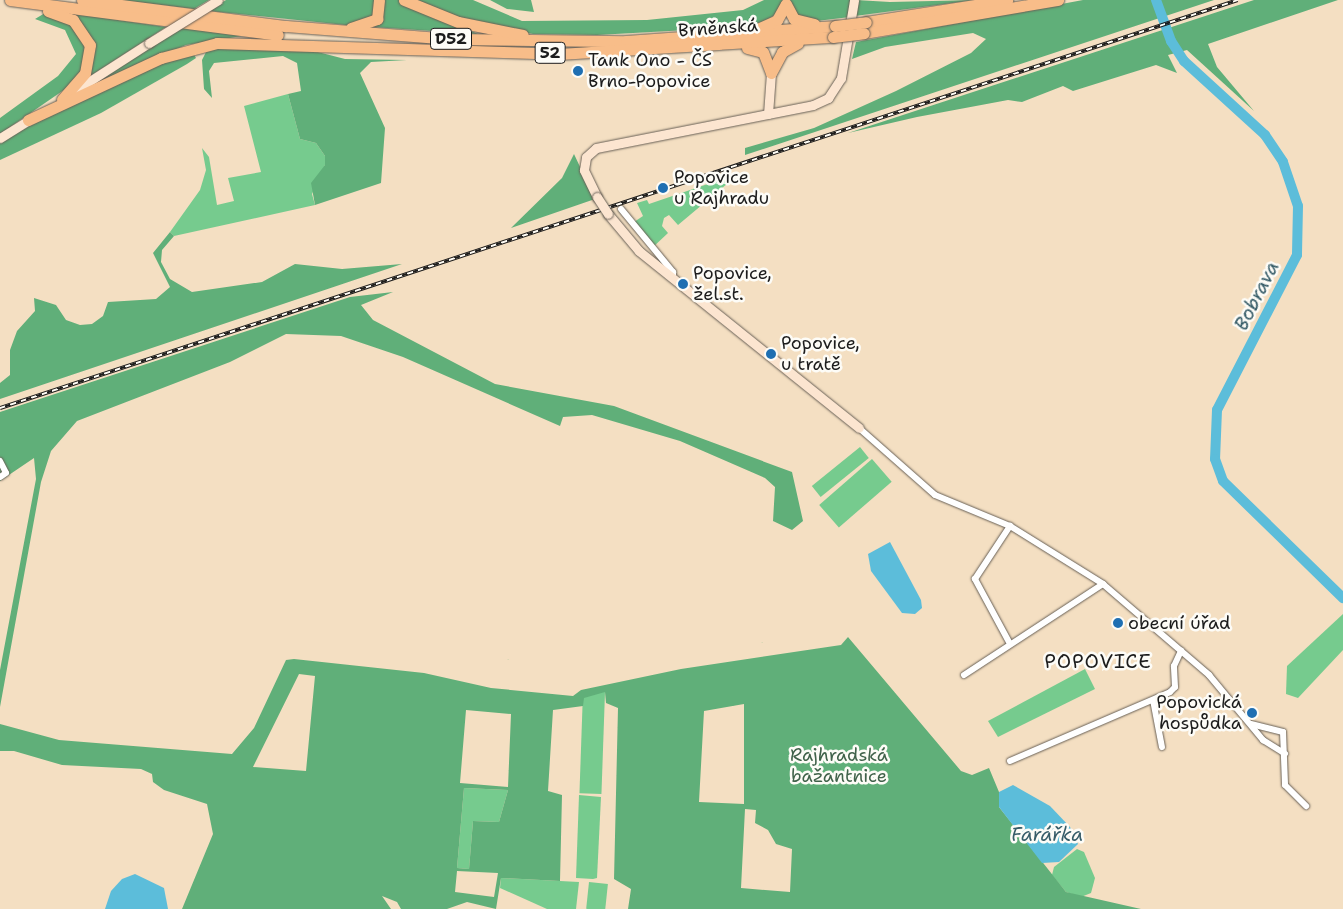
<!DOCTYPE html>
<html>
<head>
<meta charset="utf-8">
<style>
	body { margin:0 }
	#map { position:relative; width:1343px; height:909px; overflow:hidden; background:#f4dfc2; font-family:"Shantell Sans",sans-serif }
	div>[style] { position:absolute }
	.green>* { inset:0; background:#76cb8e; transform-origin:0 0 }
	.forest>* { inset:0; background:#60af79 }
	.water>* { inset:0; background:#5cbdda }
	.river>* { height:10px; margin:-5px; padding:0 5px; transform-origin:5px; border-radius:5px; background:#5cbdda }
	.roads { filter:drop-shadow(0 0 1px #686056) drop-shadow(0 0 1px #686056) }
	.street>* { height:6px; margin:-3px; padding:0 3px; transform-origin:3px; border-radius:3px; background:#fff }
	.secondary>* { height:9px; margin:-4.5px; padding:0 4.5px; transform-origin:4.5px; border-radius:4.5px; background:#fce5d0 }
	.highway>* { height:11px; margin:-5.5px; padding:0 5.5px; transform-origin:5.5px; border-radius:5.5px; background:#f8bd89 }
	.rail>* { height:4px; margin-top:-2px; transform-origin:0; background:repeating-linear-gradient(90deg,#fdfcf7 0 5.5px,#1c1c1c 0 11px); box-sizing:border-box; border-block:1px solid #1c1c1c }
	.bridges { filter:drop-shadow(0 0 1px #686056) drop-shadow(0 0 1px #686056) }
	.secondary-bridge>* { height:9px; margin:-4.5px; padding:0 4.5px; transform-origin:4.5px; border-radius:4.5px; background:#fce5d0 }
	.highway-bridge>* { height:11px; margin:-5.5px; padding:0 5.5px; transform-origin:5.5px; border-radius:5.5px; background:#f8bd89 }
	.dots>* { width:14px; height:14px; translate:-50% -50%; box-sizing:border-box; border:2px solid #fdfcf7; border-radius:50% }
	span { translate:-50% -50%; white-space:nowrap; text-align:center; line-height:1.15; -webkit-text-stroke:5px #fdfcf7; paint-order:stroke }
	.shield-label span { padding:1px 4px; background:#fdfcf7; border:1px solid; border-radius:4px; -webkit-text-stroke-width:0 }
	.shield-label { font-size:16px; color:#1c1c1c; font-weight:700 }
	.street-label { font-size:18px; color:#1c1c1c }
	.poi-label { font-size:18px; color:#1c1c1c }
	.left { translate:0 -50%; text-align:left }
	.right { translate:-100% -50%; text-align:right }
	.park-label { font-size:18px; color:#40624a }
	.water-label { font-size:19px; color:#365c68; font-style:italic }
	.quarter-label { font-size:20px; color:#1c1c1c; letter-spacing:1px }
</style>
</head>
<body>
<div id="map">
	<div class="green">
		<div style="clip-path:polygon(288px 94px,300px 139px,316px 143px,325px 156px,325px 165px,312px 194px,315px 205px,174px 236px,170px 232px,200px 190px,206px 170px,202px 148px,209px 157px,217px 205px,234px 201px,228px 178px,261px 172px,244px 106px)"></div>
		<div style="clip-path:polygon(740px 173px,678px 225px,669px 215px,664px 218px,662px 226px,668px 233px,651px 249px,631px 224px,643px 216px,637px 203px,647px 200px,649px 204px)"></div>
		<div style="left:860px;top:447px;width:14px;height:62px;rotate:51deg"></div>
		<div style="left:872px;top:459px;width:30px;height:70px;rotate:49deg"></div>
		<div style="clip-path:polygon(1343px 614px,1343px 650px,1298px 698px,1286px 694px,1287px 666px)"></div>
		<div style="clip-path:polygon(1085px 669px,1095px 689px,998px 737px,988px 721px)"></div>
		<div style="left:605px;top:692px;width:102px;height:22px;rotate:92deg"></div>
		<div style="clip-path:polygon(464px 788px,508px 790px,499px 822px,473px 821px,469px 869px,457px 868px)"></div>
		<div style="clip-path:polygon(579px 795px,601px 797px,597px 878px,593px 879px,576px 878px)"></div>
		<div style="clip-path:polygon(1077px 849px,1084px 852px,1095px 878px,1091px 893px,1081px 897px,1066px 892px,1052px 875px,1054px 867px)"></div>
		<div style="clip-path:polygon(501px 878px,579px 882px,576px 909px,547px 909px,500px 888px)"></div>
		<div style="left:589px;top:882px;width:19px;height:27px;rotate:6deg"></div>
	</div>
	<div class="forest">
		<div style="clip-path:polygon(120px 0,209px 0,194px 9px)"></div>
		<div style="clip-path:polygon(226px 0,374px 0,375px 15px,355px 26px,209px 11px)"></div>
		<div style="clip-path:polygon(382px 0,399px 0,478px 34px,372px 27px,381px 19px)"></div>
		<div style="clip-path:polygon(413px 0,473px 0,522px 21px,647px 20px,743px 10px,764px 0,783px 0,780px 11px,759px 26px,597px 35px,533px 34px,478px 24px)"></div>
		<div style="clip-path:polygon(490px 0,531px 0,534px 12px,507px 9px)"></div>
		<div style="clip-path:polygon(790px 0,851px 0,850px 17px,808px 22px,797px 18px)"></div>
		<div style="clip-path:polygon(856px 0,890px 2px,975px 0,855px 16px)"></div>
		<div style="clip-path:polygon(1083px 0,1214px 0,745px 155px,745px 148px,814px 128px,896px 91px,971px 53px,986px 39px,973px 33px,885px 47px,852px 59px,856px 42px)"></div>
		<div style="clip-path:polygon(1254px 0,1338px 0,1208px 44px,1217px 67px,1254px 111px,1187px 50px,1168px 55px,1177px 73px,1156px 65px,1073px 91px,1063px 86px,1022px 102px,1008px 100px,917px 117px,848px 133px)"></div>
		<div style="clip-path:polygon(45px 13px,79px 28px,88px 57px,74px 83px,0 134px,0 118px,58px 76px,76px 54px,65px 30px,35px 19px)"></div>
		<div style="clip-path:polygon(70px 13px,166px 27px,84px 80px,94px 45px)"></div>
		<div style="clip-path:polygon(181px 28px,242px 36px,186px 45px,90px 86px)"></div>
		<div style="clip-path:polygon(208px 48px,310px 50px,345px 59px,407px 60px,371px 62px,360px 73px,385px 128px,381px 183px,315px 205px,311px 183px,325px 165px,325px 156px,316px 143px,300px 139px,288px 94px,301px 91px,297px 63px,283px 56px,214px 63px,209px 71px,212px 98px,204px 89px,202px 60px)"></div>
		<div style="clip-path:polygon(193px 53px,196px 58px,187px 64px,101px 113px,0 160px,0 143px,22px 130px,152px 64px)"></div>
		<div style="clip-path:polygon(574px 154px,595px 199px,511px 228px,562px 178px)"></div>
		<div style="clip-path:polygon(170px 232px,174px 236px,162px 250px,161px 262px,170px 279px,192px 292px,262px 282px,295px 264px,342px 269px,402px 264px,0 399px,0 383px,10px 375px,10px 350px,17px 331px,35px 311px,34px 298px,56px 305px,66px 320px,80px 325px,92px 324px,103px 316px,108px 302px,156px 299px,170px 287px,153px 253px)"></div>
		<div style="clip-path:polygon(393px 292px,361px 305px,373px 320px,495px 384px,614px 406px,792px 472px,803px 521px,792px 530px,773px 521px,775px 487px,765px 478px,680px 441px,592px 415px,563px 417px,560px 426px,403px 357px,341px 336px,286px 334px,230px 362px,77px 421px,51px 451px,41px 482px,0 707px,0 670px,36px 479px,34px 458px,0 481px,0 412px,350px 297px)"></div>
		<div style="clip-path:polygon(evenodd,848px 637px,961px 771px,972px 775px,989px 768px,999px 792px,999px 807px,1066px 892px,1141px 909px,628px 909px,631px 889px,614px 879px,618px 708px,606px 703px,605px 692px,584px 698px,583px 706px,553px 710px,548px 791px,562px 795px,560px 881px,501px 878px,496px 909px,467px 902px,447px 909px,401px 909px,397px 902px,382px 896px,391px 909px,182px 909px,213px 834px,207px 804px,164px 790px,153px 782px,152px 774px,141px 769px,62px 765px,14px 751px,0 751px,0 724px,59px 740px,232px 754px,254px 728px,286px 660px,294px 659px,424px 673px,491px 688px,573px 696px,581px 690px,681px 669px,841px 645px,848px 637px,299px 674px,315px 676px,306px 771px,253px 767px,299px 674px,848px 637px,744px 704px,744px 804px,699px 802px,704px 711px,744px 704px,848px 637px,466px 710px,511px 714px,508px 787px,460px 783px,466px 710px,848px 637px,464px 788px,508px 790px,499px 822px,473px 821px,469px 869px,457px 868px,464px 788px,848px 637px,745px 809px,756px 810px,755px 823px,768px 830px,776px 844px,792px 849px,790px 892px,741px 888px,745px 809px,848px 637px,457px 871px,498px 873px,494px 897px,455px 892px,457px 871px)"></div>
	</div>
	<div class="water">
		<div style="clip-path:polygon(890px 542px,921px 600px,922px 608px,915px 614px,902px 613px,871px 571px,868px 554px)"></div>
		<div style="clip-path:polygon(1013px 785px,1050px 806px,1070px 827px,1078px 844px,1059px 862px,1042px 863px,999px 807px,999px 792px)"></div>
		<div style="clip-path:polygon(135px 874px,164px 888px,168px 909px,105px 909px,111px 891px,122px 879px)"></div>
	</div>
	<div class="river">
		<div style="left:1156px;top:0;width:44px;rotate:69.9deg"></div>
		<div style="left:1171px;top:41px;width:24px;rotate:57deg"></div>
		<div style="left:1184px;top:61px;width:110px;rotate:42.4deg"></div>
		<div style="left:1265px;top:135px;width:32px;rotate:56deg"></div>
		<div style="left:1283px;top:162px;width:46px;rotate:71.2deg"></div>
		<div style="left:1298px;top:206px;width:49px;rotate:91.2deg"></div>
		<div style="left:1297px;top:255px;width:174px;rotate:117.3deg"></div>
		<div style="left:1217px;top:410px;width:49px;rotate:92.3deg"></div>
		<div style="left:1215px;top:459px;width:23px;rotate:70deg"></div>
		<div style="left:1223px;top:481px;width:168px;rotate:44.3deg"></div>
	</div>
	<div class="roads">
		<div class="street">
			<div style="left:621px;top:209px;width:82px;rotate:50.5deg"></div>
			<div style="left:673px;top:272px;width:7px;rotate:90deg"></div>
			<div style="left:859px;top:428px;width:101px;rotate:41.4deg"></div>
			<div style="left:935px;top:495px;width:81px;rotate:22.5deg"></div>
			<div style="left:1010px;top:526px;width:110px;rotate:31.9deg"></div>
			<div style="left:1103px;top:584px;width:140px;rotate:40.6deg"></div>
			<div style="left:1209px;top:675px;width:85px;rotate:50.3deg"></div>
			<div style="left:1263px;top:740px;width:26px;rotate:32deg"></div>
			<div style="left:0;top:461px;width:13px;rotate:63deg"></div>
			<div style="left:6px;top:473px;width:7px;rotate:146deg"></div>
			<div style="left:1009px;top:642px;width:72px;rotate:-118.4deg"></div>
			<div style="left:975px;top:579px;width:64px;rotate:-56.6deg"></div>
			<div style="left:964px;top:675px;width:166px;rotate:-33.2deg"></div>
			<div style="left:1153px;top:700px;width:48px;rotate:79.2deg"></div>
			<div style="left:1251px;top:724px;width:33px;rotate:14deg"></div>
			<div style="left:1283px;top:732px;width:53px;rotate:87.8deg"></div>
			<div style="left:1285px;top:785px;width:30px;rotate:45deg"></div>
			<div style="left:1010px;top:761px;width:174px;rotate:-23.3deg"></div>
			<div style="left:1170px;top:692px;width:7px;rotate:-45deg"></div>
			<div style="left:1175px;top:687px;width:21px;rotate:-93deg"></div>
			<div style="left:1174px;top:666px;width:17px;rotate:-65deg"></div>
		</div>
		<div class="secondary">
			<div style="left:71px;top:93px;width:93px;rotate:-32.7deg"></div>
			<div style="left:768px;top:114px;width:41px;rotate:-85.8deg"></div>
			<div style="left:0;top:138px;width:39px;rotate:-32deg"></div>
			<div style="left:597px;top:197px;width:30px;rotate:-116deg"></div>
			<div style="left:584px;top:170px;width:13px;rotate:-81deg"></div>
			<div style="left:586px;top:157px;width:13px;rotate:-42deg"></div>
			<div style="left:596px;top:148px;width:221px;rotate:-11.2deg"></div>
			<div style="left:813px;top:105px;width:17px;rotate:-25deg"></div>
			<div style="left:828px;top:98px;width:24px;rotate:-57deg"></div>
			<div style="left:841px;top:78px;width:79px;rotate:-80.5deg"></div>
			<div style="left:608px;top:214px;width:48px;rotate:50deg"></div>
			<div style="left:639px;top:251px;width:282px;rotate:38.8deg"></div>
		</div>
		<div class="highway">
			<div style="left:10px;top:0;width:270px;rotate:7.4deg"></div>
			<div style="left:82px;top:0;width:206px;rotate:7.3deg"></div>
			<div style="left:286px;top:26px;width:166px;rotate:4.5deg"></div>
			<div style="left:451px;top:39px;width:175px;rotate:0.7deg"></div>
			<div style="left:626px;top:41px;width:210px;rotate:-4.1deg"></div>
			<div style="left:404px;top:0;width:58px;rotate:22.2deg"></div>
			<div style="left:458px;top:22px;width:66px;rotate:11.3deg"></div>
			<div style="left:786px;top:4px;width:17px;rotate:62deg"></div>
			<div style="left:794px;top:19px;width:21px;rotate:14deg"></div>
			<div style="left:48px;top:11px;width:27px;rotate:20deg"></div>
			<div style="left:73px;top:20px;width:30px;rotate:56deg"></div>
			<div style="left:90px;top:45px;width:28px;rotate:100deg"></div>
			<div style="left:85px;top:73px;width:35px;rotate:131deg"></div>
			<div style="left:866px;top:22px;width:143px;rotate:-8.9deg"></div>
			<div style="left:351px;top:28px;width:28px;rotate:-19deg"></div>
			<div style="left:377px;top:19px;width:19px;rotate:-84deg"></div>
			<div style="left:755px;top:30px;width:24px;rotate:-24deg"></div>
			<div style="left:777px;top:20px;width:18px;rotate:-61deg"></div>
			<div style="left:864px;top:33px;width:197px;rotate:-9.7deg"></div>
			<div style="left:747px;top:48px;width:16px;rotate:14deg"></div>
			<div style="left:763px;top:52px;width:22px;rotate:69deg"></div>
			<div style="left:771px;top:73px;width:24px;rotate:-62deg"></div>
			<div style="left:782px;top:52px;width:18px;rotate:-29deg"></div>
			<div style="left:28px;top:120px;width:147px;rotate:-25deg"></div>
			<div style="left:161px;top:58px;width:58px;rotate:-15deg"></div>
			<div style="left:217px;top:43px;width:342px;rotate:1.8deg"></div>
			<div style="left:559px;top:54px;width:275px;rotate:-3.6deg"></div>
		</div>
	</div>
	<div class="rail">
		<div style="left:0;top:408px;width:1303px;rotate:-18.24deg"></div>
	</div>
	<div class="bridges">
		<div class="secondary-bridge">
			<div style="left:149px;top:43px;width:81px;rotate:-31.9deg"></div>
			<div style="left:597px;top:197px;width:20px;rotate:57deg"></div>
		</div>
		<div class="highway-bridge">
			<div style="left:835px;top:26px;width:31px;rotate:-7deg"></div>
			<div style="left:833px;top:37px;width:31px;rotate:-7deg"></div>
		</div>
	</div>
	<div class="dots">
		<div style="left:578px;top:71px;background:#1f6fb2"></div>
		<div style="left:663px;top:188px;background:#1f6fb2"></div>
		<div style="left:683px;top:284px;background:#1f6fb2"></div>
		<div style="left:771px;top:354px;background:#1f6fb2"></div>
		<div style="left:1118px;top:623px;background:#1f6fb2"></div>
		<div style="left:1252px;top:713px;background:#1f6fb2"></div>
	</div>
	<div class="shield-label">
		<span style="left:451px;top:39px">D52</span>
		<span style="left:550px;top:53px">52</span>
	</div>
	<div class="street-label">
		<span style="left:718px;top:28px;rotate:-4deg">Brněnská</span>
	</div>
	<div class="poi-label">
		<span class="left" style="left:588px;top:71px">Tank Ono - ČS<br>Brno-Popovice</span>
		<span class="left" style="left:674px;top:188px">Popovice<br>u Rajhradu</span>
		<span class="left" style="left:693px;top:284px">Popovice,<br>žel.st.</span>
		<span class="left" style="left:781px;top:354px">Popovice,<br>u tratě</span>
		<span class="left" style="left:1128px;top:623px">obecní úřad</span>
		<span class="right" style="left:1242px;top:713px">Popovická<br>hospůdka</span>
	</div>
	<div class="park-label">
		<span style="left:839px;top:766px">Rajhradská<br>bažantnice</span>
	</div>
	<div class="water-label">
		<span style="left:1257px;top:296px;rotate:-63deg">Bobrava</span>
		<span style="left:1047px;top:835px">Farářka</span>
	</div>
	<div class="quarter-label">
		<span style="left:1098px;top:661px">POPOVICE</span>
	</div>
</div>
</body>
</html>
